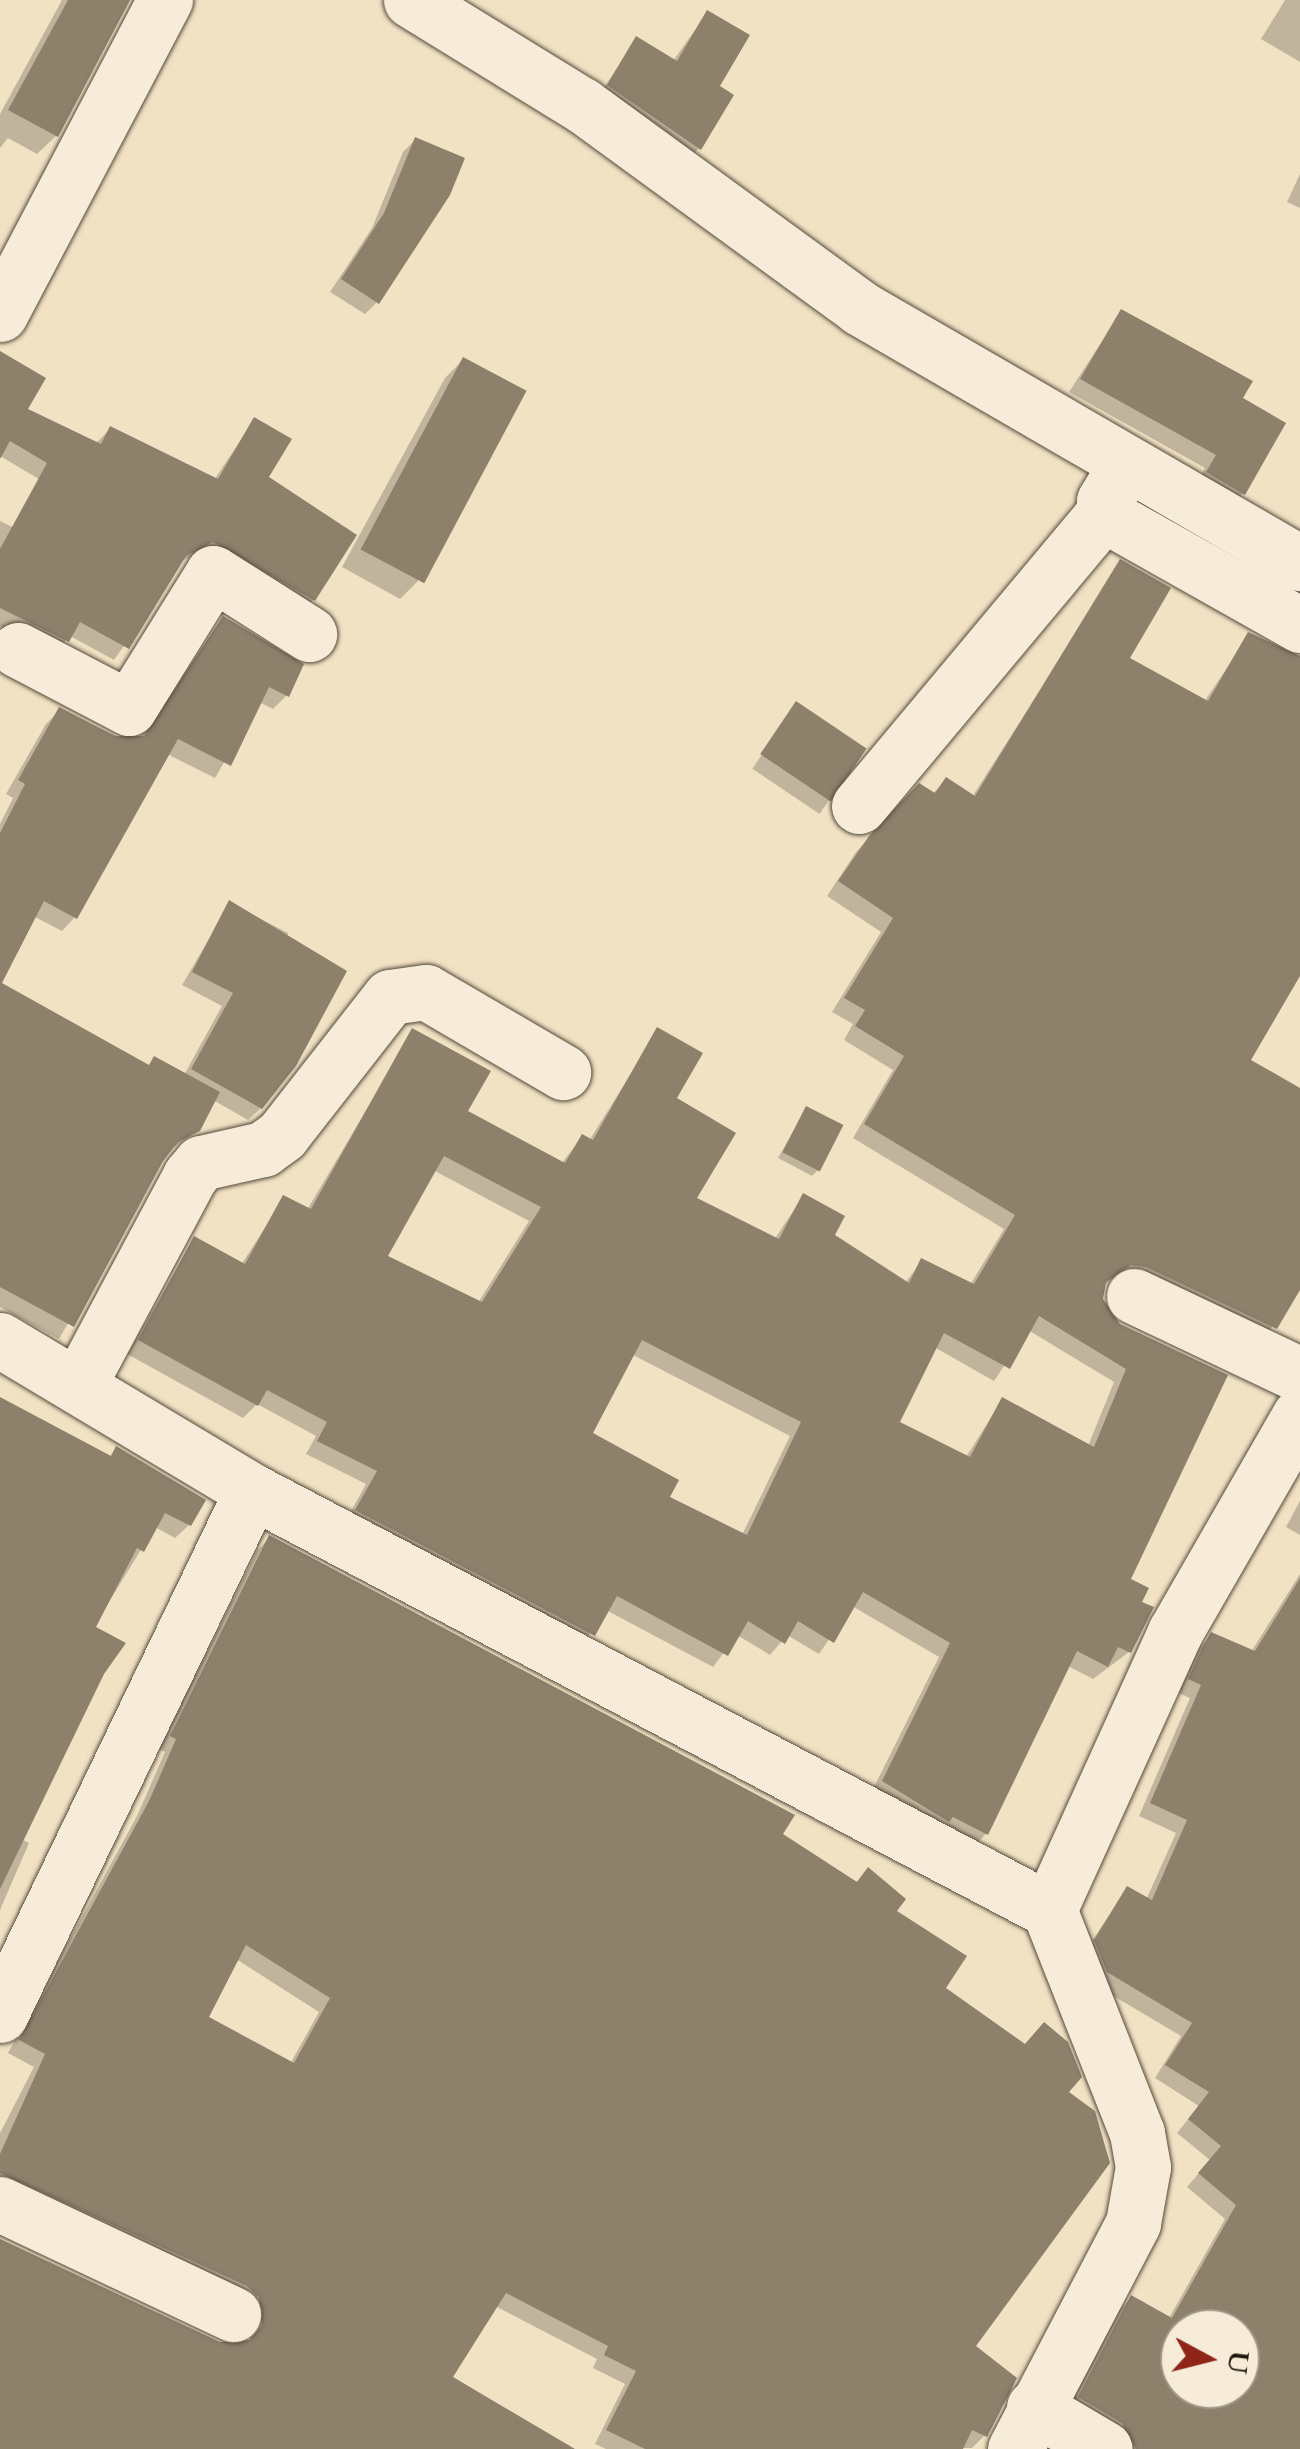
<!DOCTYPE html>
<html>
<head>
<meta charset="utf-8">
<style>
	body { margin:0 }
	#map { position:relative; width:1300px; height:2449px; overflow:hidden; background:#f2e2c4; font-family:Cardo,serif }
	div>[style] { position:absolute }
	.shadow>* { inset:0; background:#0003; transform-origin:0 0 }
	.building>* { inset:0; background:#8d816c; transform-origin:0 0 }
	.roads { filter:drop-shadow(0 0 2px #544a3b) drop-shadow(0 0 2px #544a3b) }
	.minor>* { height:55px; margin:-27.5px; padding:0 27.5px; transform-origin:27.5px; border-radius:27.5px; background:#f7ecd9 }
	.tertiary>* { height:55px; margin:-27.5px; padding:0 27.5px; transform-origin:27.5px; border-radius:27.5px; background:#f7ecd9 }
	span { translate:-50% -50%; white-space:nowrap; text-align:center; line-height:1.15; -webkit-text-stroke:9px #f7ecd9; paint-order:stroke }
	.north { position:absolute; left:1160px; top:2309px; width:100px; height:100px; box-sizing:border-box; background:#f7ecd9; border:2px solid #a19787; border-radius:50%; rotate:97deg; font-size:28px; font-weight:700; line-height:40px; text-align:center; color:#20170d }
	.north::after { content:''; display:block; margin:auto; width:35px; height:45px; background:#8f2418; clip-path:polygon(50% 0,100% 100%,50% 72%,0 100%) }
</style>
</head>
<body>
<div id="map">
	<div class="shadow">
		<div style="clip-path:polygon(62px 0,130px 0,56px 136px,37px 154px,8px 138px,0 148px,0 114px)"></div>
		<div style="clip-path:polygon(1285px 0,1300px 0,1300px 62px,1261px 39px)"></div>
		<div style="clip-path:polygon(707px 13px,716px 87px,699px 148px,687px 161px,597px 98px,636px 39px,673px 61px)"></div>
		<div style="clip-path:polygon(415px 140px,377px 302px,365px 314px,330px 292px,372px 228px,403px 152px)"></div>
		<div style="clip-path:polygon(1300px 174px,1300px 208px,1287px 202px)"></div>
		<div style="clip-path:polygon(1121px 312px,1239px 399px,1243px 493px,1230px 506px,1195px 485px,1205px 468px,1069px 392px)"></div>
		<div style="clip-path:polygon(0 354px,25px 411px,97px 442px,110px 429px,214px 480px,254px 420px,266px 478px,313px 600px,300px 613px,198px 554px,179px 562px,0 456px)"></div>
		<div style="clip-path:polygon(463px 360px,418px 581px,400px 599px,342px 567px,445px 378px)"></div>
		<div style="clip-path:polygon(0 521px,159px 596px,114px 660px,70px 636px,54px 653px,0 626px)"></div>
		<div style="clip-path:polygon(evenodd,1121px 563px,1126px 659px,1204px 702px,1249px 635px,1300px 657px,1300px 975px,1248px 1061px,1300px 1090px,1300px 1288px,1262px 1341px,1115px 1277px,1103px 1286px,1100px 1300px,1118px 1326px,1224px 1376px,1128px 1580px,1129px 1652px,1093px 1679px,1068px 1666px,986px 1834px,973px 1847px,870px 1795px,939px 1657px,852px 1606px,819px 1654px,787px 1635px,770px 1655px,737px 1635px,713px 1667px,606px 1610px,580px 1648px,344px 1524px,366px 1484px,306px 1454px,316px 1436px,257px 1404px,243px 1418px,127px 1354px,194px 1239px,241px 1265px,284px 1198px,307px 1210px,413px 1031px,465px 1112px,561px 1164px,582px 1137px,589px 1141px,658px 1030px,694px 1199px,774px 1240px,803px 1196px,832px 1236px,905px 1283px,922px 1261px,970px 1285px,1004px 1229px,853px 1138px,893px 1070px,844px 1040px,853px 1024px,832px 1012px,881px 932px,827px 896px,856px 852px,919px 786px,932px 794px,947px 780px,972px 797px,1121px 563px,433px 1170px,529px 1221px,478px 1303px,384px 1257px,433px 1170px,1121px 563px,1028px 1330px,1114px 1382px,1088px 1446px,1002px 1400px,966px 1457px,897px 1423px,934px 1347px,994px 1381px,1028px 1330px,1121px 563px,631px 1354px,790px 1436px,742px 1535px,667px 1498px,590px 1434px,631px 1354px)"></div>
		<div style="clip-path:polygon(223px 619px,287px 695px,273px 709px,259px 702px,215px 778px,167px 754px,75px 917px,62px 931px,33px 916px,0 981px,0 824px,13px 798px,6px 794px,46px 724px,60px 710px,134px 744px)"></div>
		<div style="left:796px;top:704px;width:81px;height:78px;rotate:34deg"></div>
		<div style="clip-path:polygon(230px 903px,288px 933px,261px 1108px,248px 1120px,213px 1100px,198px 1130px,166px 1153px,59px 1339px,0 1307px,0 985px,147px 1067px,154px 1060px,184px 1075px,222px 1006px,182px 985px)"></div>
		<div style="clip-path:polygon(806px 1109px,818px 1170px,812px 1176px,778px 1158px)"></div>
		<div style="clip-path:polygon(0 1400px,108px 1458px,117px 1449px,189px 1525px,175px 1538px,155px 1527px,93px 1628px,101px 1673px,23px 1840px,29px 1843px,0 1910px)"></div>
		<div style="clip-path:polygon(1300px 1501px,1300px 1535px,1286px 1527px)"></div>
		<div style="clip-path:polygon(evenodd,269px 1538px,854px 1884px,868px 1870px,943px 1988px,1066px 2092px,973px 2347px,985px 2435px,972px 2448px,606px 2449px,595px 2444px,625px 2384px,593px 2368px,597px 2359px,495px 2306px,450px 2378px,561px 2449px,0 2449px,0 2308px,220px 2345px,250px 2343px,247px 2310px,0 2188px,0 2133px,34px 2067px,8px 2053px,137px 1816px,165px 1752px,159px 1749px,257px 1551px,269px 1538px,236px 1959px,319px 2012px,290px 2064px,205px 2018px,236px 1959px)"></div>
		<div style="clip-path:polygon(evenodd,1300px 1574px,1300px 2449px,1120px 2449px,1066px 2410px,1118px 2311px,1131px 2298px,1169px 2318px,1225px 2219px,1187px 2187px,1210px 2160px,1177px 2133px,1199px 2106px,1155px 2078px,1181px 2036px,1095px 1985px,1083px 1954px,1127px 1889px,1146px 1900px,1176px 1833px,1139px 1816px,1190px 1698px,1177px 1692px,1199px 1648px,1212px 1635px,1251px 1652px,1300px 1574px,1180px 2329px,1240px 2329px,1240px 2389px,1180px 2389px,1180px 2329px)"></div>
	</div>
	<div class="building">
		<div style="clip-path:polygon(68px 0,130px 0,58px 137px,8px 110px)"></div>
		<div style="clip-path:polygon(707px 10px,750px 35px,720px 86px,734px 95px,701px 150px,607px 85px,636px 36px,677px 61px)"></div>
		<div style="clip-path:polygon(415px 137px,465px 158px,450px 195px,379px 304px,341px 279px,384px 213px)"></div>
		<div style="clip-path:polygon(1121px 309px,1253px 381px,1243px 398px,1286px 423px,1245px 495px,1206px 472px,1216px 455px,1080px 379px)"></div>
		<div style="clip-path:polygon(0 351px,46px 378px,28px 409px,101px 444px,110px 426px,218px 479px,254px 417px,292px 439px,269px 477px,357px 535px,315px 601px,213px 542px,186px 556px,129px 649px,80px 622px,69px 642px,0 608px,0 549px,47px 463px,10px 441px,0 459px)"></div>
		<div style="left:463px;top:357px;width:72px;height:218px;rotate:28deg"></div>
		<div style="clip-path:polygon(evenodd,1120px 559px,1171px 588px,1130px 658px,1208px 701px,1248px 632px,1300px 656px,1300px 976px,1251px 1060px,1300px 1088px,1300px 1290px,1277px 1329px,1146px 1267px,1131px 1265px,1106px 1282px,1103px 1299px,1120px 1324px,1228px 1375px,1131px 1579px,1149px 1588px,1142px 1602px,1154px 1607px,1131px 1653px,1118px 1647px,1108px 1667px,1077px 1651px,988px 1835px,953px 1817px,949px 1822px,882px 1781px,950px 1643px,863px 1592px,834px 1643px,798px 1621px,785px 1644px,748px 1621px,728px 1656px,617px 1596px,595px 1636px,355px 1510px,377px 1471px,317px 1441px,327px 1422px,267px 1390px,258px 1406px,138px 1340px,194px 1236px,245px 1264px,283px 1195px,311px 1209px,412px 1028px,491px 1071px,468px 1111px,565px 1163px,582px 1134px,593px 1140px,657px 1027px,703px 1053px,677px 1098px,736px 1133px,697px 1198px,779px 1239px,803px 1193px,845px 1216px,835px 1235px,909px 1283px,921px 1258px,974px 1284px,1015px 1215px,864px 1124px,904px 1056px,855px 1026px,865px 1010px,844px 998px,893px 918px,838px 881px,869px 836px,919px 783px,935px 793px,946px 777px,975px 796px,1120px 559px,444px 1156px,541px 1207px,482px 1302px,388px 1256px,444px 1156px,1120px 559px,1039px 1316px,1126px 1369px,1094px 1447px,1002px 1397px,970px 1457px,900px 1422px,944px 1333px,1010px 1369px,1039px 1316px,1120px 559px,642px 1340px,801px 1422px,747px 1535px,670px 1497px,679px 1480px,593px 1433px,642px 1340px)"></div>
		<div style="clip-path:polygon(223px 616px,304px 664px,289px 697px,269px 687px,231px 766px,178px 739px,77px 919px,44px 901px,2px 983px,149px 1065px,154px 1056px,220px 1092px,200px 1131px,178px 1142px,163px 1161px,74px 1327px,0 1287px,0 833px,25px 784px,18px 780px,59px 707px,115px 736px,144px 736px)"></div>
		<div style="left:796px;top:701px;width:85px;height:64px;rotate:34deg"></div>
		<div style="clip-path:polygon(229px 900px,347px 971px,296px 1066px,262px 1109px,191px 1069px,233px 993px,192px 972px)"></div>
		<div style="left:806px;top:1106px;width:42px;height:52px;rotate:27deg"></div>
		<div style="clip-path:polygon(0 1397px,111px 1456px,116px 1446px,206px 1500px,191px 1526px,165px 1513px,144px 1552px,137px 1548px,96px 1627px,126px 1643px,104px 1674px,0 1889px)"></div>
		<div style="clip-path:polygon(evenodd,269px 1535px,795px 1815px,783px 1834px,857px 1882px,868px 1867px,906px 1899px,897px 1911px,967px 1956px,946px 1988px,1025px 2044px,1044px 2022px,1068px 2042px,1082px 2077px,1069px 2092px,1095px 2111px,1110px 2163px,976px 2346px,1017px 2378px,987px 2437px,972px 2430px,963px 2449px,645px 2449px,606px 2430px,636px 2371px,604px 2355px,608px 2346px,506px 2293px,453px 2377px,575px 2449px,0 2449px,0 2239px,220px 2342px,250px 2340px,262px 2326px,259px 2297px,247px 2286px,0 2173px,0 2154px,45px 2054px,19px 2040px,149px 1801px,176px 1739px,170px 1736px,269px 1535px,246px 1945px,330px 1998px,294px 2063px,209px 2017px,246px 1945px)"></div>
		<div style="clip-path:polygon(evenodd,1300px 1578px,1300px 2449px,1136px 2449px,1122px 2423px,1078px 2397px,1131px 2295px,1172px 2318px,1236px 2205px,1198px 2173px,1221px 2146px,1188px 2119px,1209px 2092px,1165px 2065px,1192px 2023px,1107px 1972px,1094px 1940px,1127px 1886px,1152px 1900px,1187px 1820px,1150px 1803px,1201px 1685px,1188px 1679px,1203px 1646px,1211px 1632px,1255px 1651px,1300px 1578px,1180px 2329px,1240px 2329px,1240px 2389px,1180px 2389px,1180px 2329px)"></div>
	</div>
	<div class="roads">
		<div class="minor">
			<div style="left:411px;top:0;width:201px;rotate:31.6deg"></div>
			<div style="left:582px;top:105px;width:344px;rotate:36.1deg"></div>
			<div style="left:860px;top:308px;width:509px;rotate:30.09deg"></div>
			<div style="left:0;top:314px;width:355px;rotate:-62.3deg"></div>
			<div style="left:1116px;top:481px;width:23px;rotate:121deg"></div>
			<div style="left:1104px;top:501px;width:14px;rotate:86deg"></div>
			<div style="left:1105px;top:515px;width:224px;rotate:29.4deg"></div>
			<div style="left:18px;top:650px;width:125px;rotate:27.6deg"></div>
			<div style="left:129px;top:708px;width:159px;rotate:-58.1deg"></div>
			<div style="left:213px;top:573px;width:114px;rotate:32.4deg"></div>
			<div style="left:859px;top:806px;width:382px;rotate:-50.1deg"></div>
			<div style="left:1134px;top:1296px;width:184px;rotate:25.4deg"></div>
			<div style="left:0;top:1340px;width:294px;rotate:30.9deg"></div>
			<div style="left:252px;top:1491px;width:900px;rotate:27.73deg"></div>
			<div style="left:78px;top:1386px;width:238px;rotate:-61.9deg"></div>
			<div style="left:190px;top:1176px;width:17px;rotate:-50deg"></div>
			<div style="left:201px;top:1163px;width:64px;rotate:-12.7deg"></div>
			<div style="left:263px;top:1149px;width:24px;rotate:-36deg"></div>
			<div style="left:282px;top:1135px;width:175px;rotate:-52deg"></div>
			<div style="left:390px;top:997px;width:36px;rotate:-8deg"></div>
			<div style="left:426px;top:992px;width:159px;rotate:30.3deg"></div>
			<div style="left:0;top:2015px;width:581px;rotate:-64.32deg"></div>
			<div style="left:0;top:2204px;width:258px;rotate:25.3deg"></div>
			<div style="left:1034px;top:2407px;width:82px;rotate:30.6deg"></div>
		</div>
		<div class="tertiary">
			<div style="left:1015px;top:2449px;width:255px;rotate:-62.4deg"></div>
			<div style="left:1133px;top:2223px;width:57px;rotate:-79.9deg"></div>
			<div style="left:1143px;top:2167px;width:35px;rotate:-100deg"></div>
			<div style="left:1137px;top:2133px;width:240px;rotate:-111.5deg"></div>
			<div style="left:1049px;top:1910px;width:305px;rotate:-65.6deg"></div>
			<div style="left:1175px;top:1632px;width:250px;rotate:-60.1deg"></div>
		</div>
	</div>
	<div class="north">U</div>
</div>
</body>
</html>
